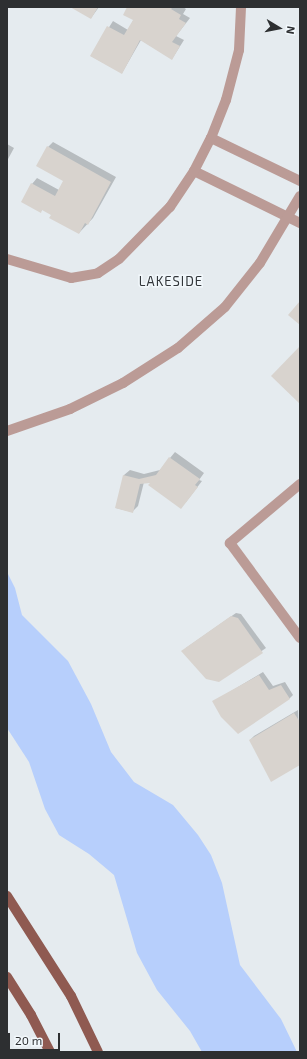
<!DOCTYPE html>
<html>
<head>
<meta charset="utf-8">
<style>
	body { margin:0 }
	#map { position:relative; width:307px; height:1059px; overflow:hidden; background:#e5ebef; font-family:"Exo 2",sans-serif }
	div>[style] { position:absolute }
	.water>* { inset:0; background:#b7cffc }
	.shadow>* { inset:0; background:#0003 }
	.building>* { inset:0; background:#d8d3ce }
	.minor>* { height:10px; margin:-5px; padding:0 5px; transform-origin:5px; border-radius:5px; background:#bb9b96 }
	.major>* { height:10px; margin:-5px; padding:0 5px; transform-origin:5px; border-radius:5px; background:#8f5a51 }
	span { translate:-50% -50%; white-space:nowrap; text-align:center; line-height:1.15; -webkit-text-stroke:3px #f2f8fc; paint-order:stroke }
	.neighbourhood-label { font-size:13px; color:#32363a; letter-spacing:1px }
	.frame { position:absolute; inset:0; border:8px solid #2d2f31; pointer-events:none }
	.north { position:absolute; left:259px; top:8px; width:40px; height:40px; -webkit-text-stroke:3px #f2f8fc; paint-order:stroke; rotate:100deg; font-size:11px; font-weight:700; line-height:16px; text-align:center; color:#2d2f31 }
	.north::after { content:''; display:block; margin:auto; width:14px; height:18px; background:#2d2f31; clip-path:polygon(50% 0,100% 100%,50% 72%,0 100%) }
	.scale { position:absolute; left:8px; top:1033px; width:52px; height:18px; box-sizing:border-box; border:2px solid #2d2f31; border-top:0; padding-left:5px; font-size:12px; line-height:14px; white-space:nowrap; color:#2d2f31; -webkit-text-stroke:3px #f2f8fc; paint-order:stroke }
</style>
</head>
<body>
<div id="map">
	<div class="water">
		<div style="clip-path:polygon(7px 572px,15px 588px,22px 615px,68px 661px,91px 704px,111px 752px,134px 782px,173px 805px,198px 835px,211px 855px,222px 883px,240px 965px,281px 1019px,297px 1052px,202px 1052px,190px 1031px,157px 990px,137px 953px,114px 875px,89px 854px,59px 835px,45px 809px,29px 762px,7px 728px)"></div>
	</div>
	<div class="shadow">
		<div style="clip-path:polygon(72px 7px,99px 7px,91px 18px)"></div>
		<div style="clip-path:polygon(129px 7px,183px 7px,186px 9px,183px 14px,190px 18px,176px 36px,184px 40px,172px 59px,141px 40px,122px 73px,91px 56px,113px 21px,128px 30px,134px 19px)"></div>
		<div style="clip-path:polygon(53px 142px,116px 177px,93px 218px,79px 233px,43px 209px,40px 212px,32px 184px,37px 178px,59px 190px,64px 181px,48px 147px)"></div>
		<div style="clip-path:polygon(7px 144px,14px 148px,7px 161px)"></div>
		<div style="clip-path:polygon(175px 452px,204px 473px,199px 480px,202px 481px,186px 502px,152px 481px,144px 482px,138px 506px,132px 512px,116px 508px,124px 475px,130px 470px,144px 474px,160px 470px)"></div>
		<div style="clip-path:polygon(236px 613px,241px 614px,266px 648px,218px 681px,186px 648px)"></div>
		<div style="clip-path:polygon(263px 672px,273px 686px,285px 682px,293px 695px,289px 699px,213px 702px)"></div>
		<div style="clip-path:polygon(298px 710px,300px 764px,250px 740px,254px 736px)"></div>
	</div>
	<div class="building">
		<div style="clip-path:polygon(70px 7px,98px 7px,91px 19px)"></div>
		<div style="clip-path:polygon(127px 7px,173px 7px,171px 9px,181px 15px,179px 19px,186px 23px,172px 42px,180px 46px,172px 60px,140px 40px,122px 74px,90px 56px,107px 26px,124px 35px,133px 20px,123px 15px)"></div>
		<div style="clip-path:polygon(47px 146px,111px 182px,88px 225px,85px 223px,79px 234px,49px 218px,51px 215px,42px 210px,41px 213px,21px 202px,31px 183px,55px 196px,63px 181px,36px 166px)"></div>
		<div style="clip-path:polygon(300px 301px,300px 325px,288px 315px)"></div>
		<div style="clip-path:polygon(300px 346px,300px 404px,271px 376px)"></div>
		<div style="clip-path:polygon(169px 457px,200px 479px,195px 485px,198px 487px,181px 509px,148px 485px,150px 483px,140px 484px,133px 513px,115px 508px,123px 475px,139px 479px,156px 475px)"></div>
		<div style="clip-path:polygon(231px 616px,238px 618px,263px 653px,219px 682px,206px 679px,181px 651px)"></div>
		<div style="clip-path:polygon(259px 675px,269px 690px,281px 685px,290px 699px,238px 734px,221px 717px,212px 701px)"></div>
		<div style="clip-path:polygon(294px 713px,300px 722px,300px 765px,271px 782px,249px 740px)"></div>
	</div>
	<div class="minor">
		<div style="left:211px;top:138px;width:99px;rotate:25.8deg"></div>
		<div style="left:194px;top:171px;width:118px;rotate:26.1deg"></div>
		<div style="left:7px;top:259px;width:67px;rotate:16.5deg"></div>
		<div style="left:71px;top:278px;width:27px;rotate:-10deg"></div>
		<div style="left:98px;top:273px;width:25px;rotate:-34deg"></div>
		<div style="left:119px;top:259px;width:73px;rotate:-45.6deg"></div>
		<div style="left:170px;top:207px;width:43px;rotate:-56.3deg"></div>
		<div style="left:194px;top:171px;width:37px;rotate:-63deg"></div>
		<div style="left:211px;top:138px;width:41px;rotate:-68.5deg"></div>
		<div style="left:226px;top:100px;width:52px;rotate:-75.4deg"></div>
		<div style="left:239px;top:50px;width:43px;rotate:-87.3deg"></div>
		<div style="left:7px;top:431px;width:67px;rotate:-19.2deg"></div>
		<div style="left:70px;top:409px;width:59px;rotate:-26.1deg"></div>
		<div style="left:123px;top:383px;width:65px;rotate:-32.5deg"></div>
		<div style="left:178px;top:348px;width:62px;rotate:-41.1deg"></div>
		<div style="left:225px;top:307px;width:56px;rotate:-51.5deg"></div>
		<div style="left:260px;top:263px;width:78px;rotate:-59.2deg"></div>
		<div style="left:300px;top:484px;width:92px;rotate:139.9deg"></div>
		<div style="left:230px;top:543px;width:118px;rotate:53.6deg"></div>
	</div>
	<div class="major">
		<div style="left:7px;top:896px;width:119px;rotate:57.4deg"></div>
		<div style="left:71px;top:996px;width:62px;rotate:64.3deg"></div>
		<div style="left:7px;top:977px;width:45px;rotate:57.7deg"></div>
		<div style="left:31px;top:1015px;width:42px;rotate:62.8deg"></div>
	</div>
	<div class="neighbourhood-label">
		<span style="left:171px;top:281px">LAKESIDE</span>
	</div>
	<div class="frame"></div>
	<div class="north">N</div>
	<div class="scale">20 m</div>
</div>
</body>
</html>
